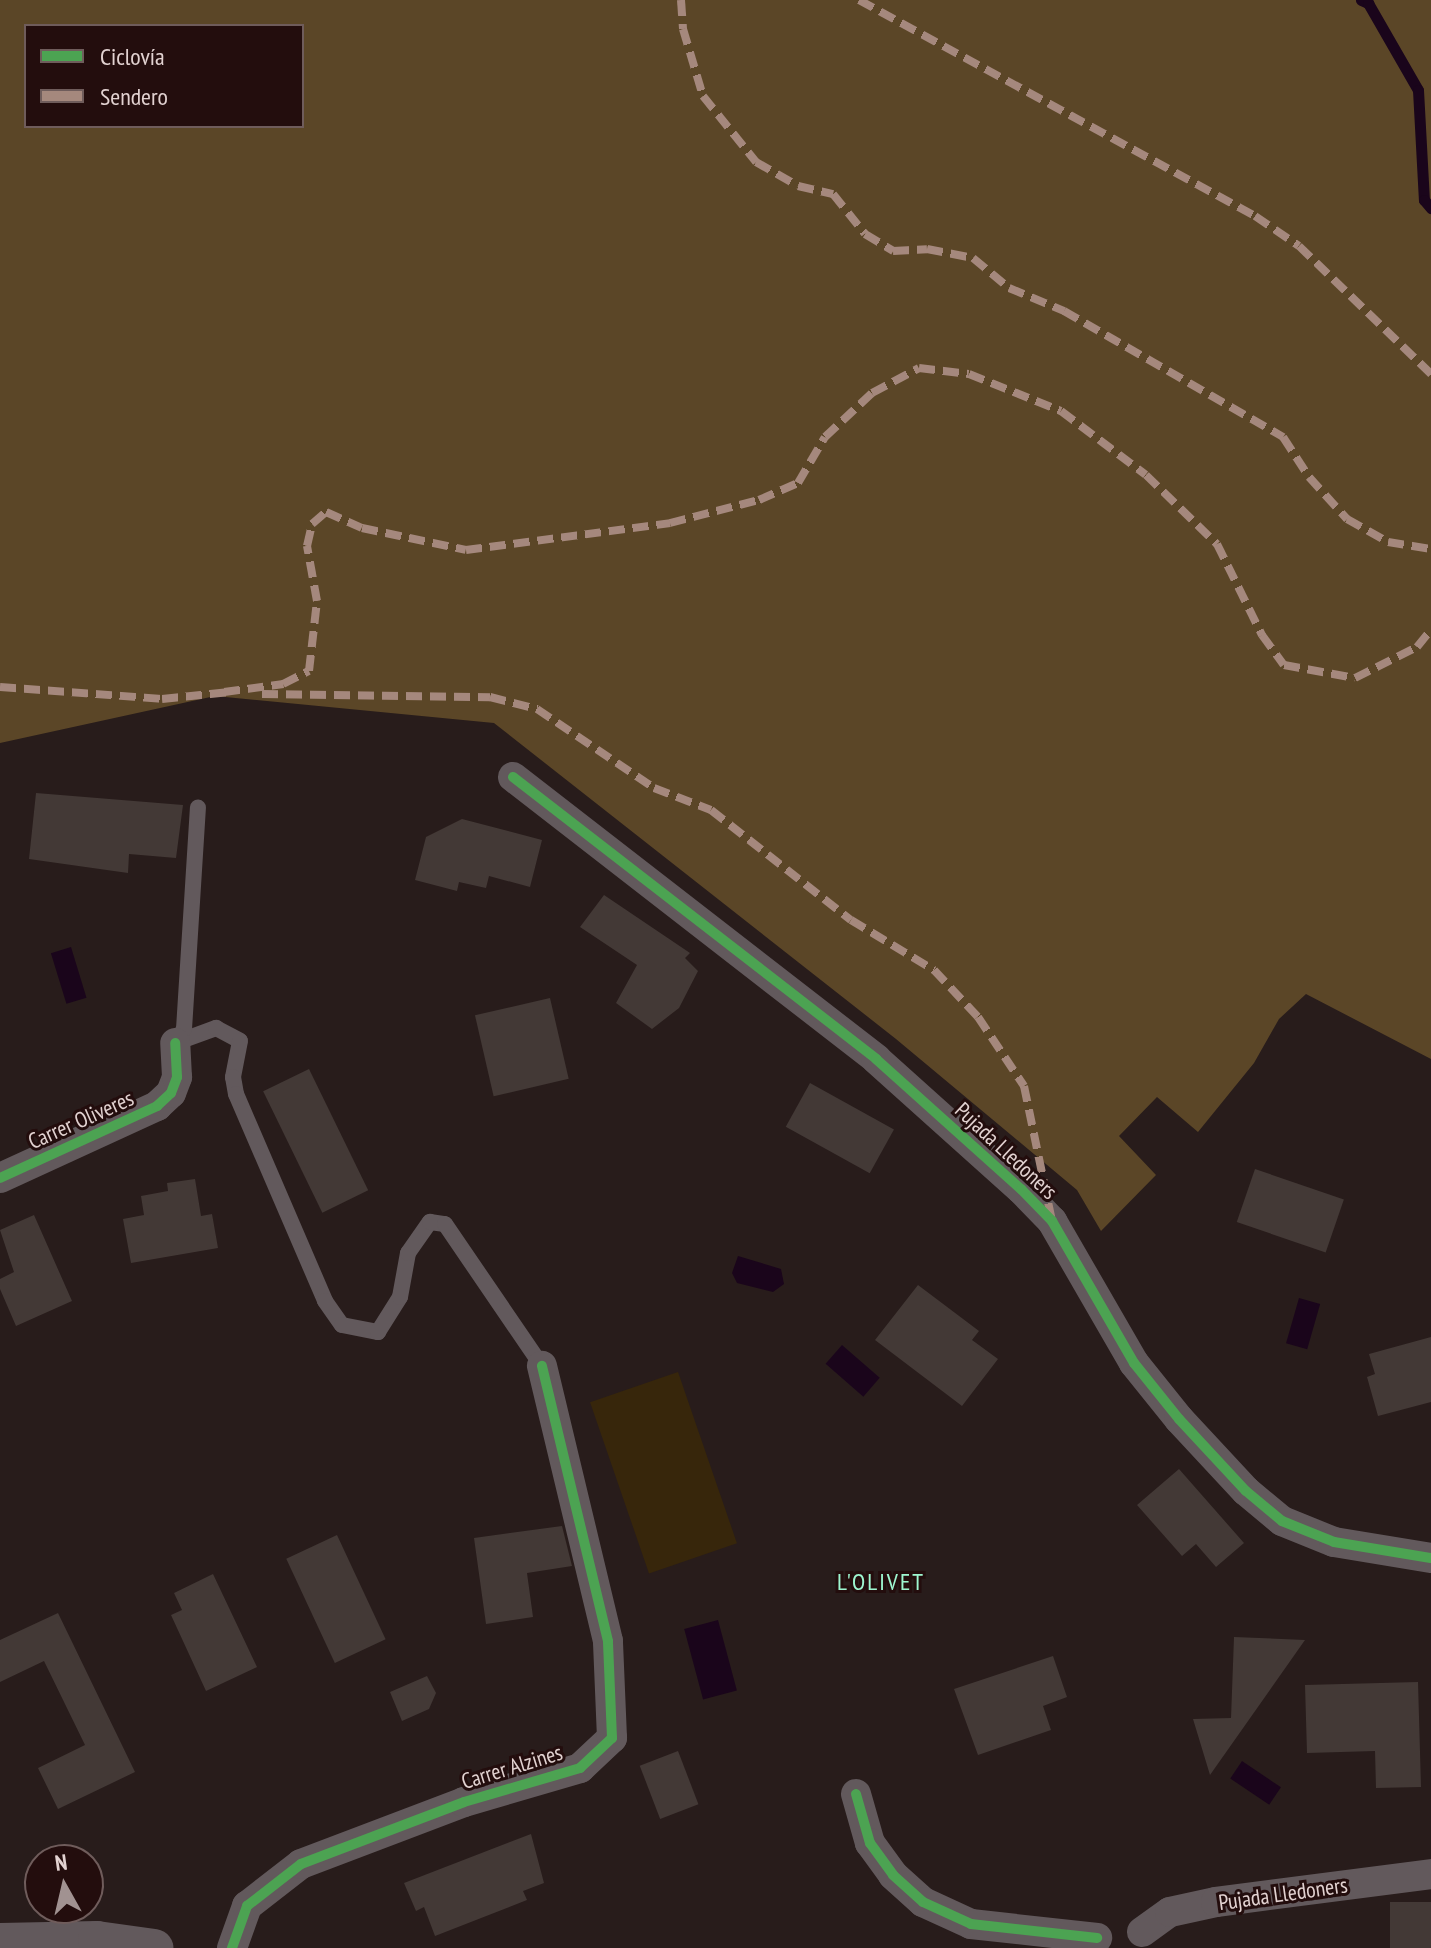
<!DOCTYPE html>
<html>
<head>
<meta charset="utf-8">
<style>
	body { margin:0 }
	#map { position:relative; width:1431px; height:1948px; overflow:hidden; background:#281c1b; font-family:"PT Sans Narrow",sans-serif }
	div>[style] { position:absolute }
	.green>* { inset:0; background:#37260b; transform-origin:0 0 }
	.forest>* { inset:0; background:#5b4627 }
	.water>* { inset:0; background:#1a051b; transform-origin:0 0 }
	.stream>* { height:11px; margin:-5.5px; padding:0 5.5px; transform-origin:5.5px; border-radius:5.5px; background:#1a051b }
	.building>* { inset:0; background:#433936; transform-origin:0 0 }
	.service>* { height:16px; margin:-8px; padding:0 8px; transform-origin:8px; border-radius:8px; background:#62595c }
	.minor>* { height:30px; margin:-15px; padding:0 15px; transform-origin:15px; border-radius:15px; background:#62595c }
	.tertiary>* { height:38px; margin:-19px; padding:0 19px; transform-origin:19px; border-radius:19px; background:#62595c }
	.quiet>* { height:8px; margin-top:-4px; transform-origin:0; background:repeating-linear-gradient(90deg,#a5887d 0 16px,transparent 0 24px) }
	.cycleway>* { height:10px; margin:-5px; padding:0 5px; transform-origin:5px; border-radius:5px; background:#4ca352 }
	span { translate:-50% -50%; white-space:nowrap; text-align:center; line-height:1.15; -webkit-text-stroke:6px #230d0d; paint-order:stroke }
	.street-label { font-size:22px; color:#e2d2d1 }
	.neighbourhood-label { font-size:24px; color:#9ef6d0; letter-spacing:2px }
	.legend { position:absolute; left:24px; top:24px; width:280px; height:104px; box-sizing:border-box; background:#230d0d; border:2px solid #6f5c5b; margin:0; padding:10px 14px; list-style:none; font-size:24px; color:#e2d2d1 }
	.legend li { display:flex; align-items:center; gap:16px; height:40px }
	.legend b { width:40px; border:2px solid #6f5c5b }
	.north { position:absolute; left:24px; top:1844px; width:80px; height:80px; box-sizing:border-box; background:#230d0d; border:2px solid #6f5c5b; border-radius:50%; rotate:352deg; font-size:22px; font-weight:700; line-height:32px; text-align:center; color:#e2d2d1 }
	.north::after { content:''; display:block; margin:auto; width:28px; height:36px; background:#a19291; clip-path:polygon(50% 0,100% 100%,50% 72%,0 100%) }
</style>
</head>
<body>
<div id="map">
	<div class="green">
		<div style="left:678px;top:1372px;width:181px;height:93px;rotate:71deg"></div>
	</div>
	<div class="forest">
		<div style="clip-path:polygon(evenodd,0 0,1431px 0,1431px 1059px,1306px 994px,1279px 1019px,1254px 1063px,1198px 1132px,1157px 1097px,1119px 1136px,1156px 1175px,1101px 1231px,1077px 1190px,896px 1039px,494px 723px,215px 696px,0 743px,0 0,26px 26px,302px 26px,302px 126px,26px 126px,26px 26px)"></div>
	</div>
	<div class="water">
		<div style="left:71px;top:947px;width:53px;height:21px;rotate:73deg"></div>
		<div style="clip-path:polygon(738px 1256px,781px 1269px,784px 1284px,773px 1292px,737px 1283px,732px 1273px)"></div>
		<div style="left:1299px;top:1298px;width:22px;height:47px;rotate:16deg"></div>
		<div style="left:842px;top:1345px;width:50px;height:25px;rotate:41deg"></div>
		<div style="left:718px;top:1620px;width:73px;height:35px;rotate:75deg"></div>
		<div style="left:1242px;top:1761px;width:47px;height:21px;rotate:34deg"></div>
	</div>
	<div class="stream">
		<div style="left:1361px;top:0;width:8px;rotate:23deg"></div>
		<div style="left:1368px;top:3px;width:100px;rotate:60.1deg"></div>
		<div style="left:1418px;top:90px;width:110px;rotate:86.9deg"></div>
		<div style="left:1424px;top:200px;width:11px;rotate:49deg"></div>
	</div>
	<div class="building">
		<div style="clip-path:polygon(36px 793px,183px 805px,176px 858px,129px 854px,128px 873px,29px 859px)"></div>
		<div style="clip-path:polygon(462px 819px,542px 840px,530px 887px,489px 876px,486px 888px,459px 882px,457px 891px,415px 880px,426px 837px)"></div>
		<div style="clip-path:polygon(604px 895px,690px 953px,685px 958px,698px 971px,679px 1008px,652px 1029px,616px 1003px,637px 965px,580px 927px)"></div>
		<div style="left:550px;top:998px;width:83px;height:77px;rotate:77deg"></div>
		<div style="left:309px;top:1069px;width:135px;height:51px;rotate:64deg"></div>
		<div style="left:810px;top:1083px;width:96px;height:50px;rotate:29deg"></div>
		<div style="left:1255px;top:1169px;width:94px;height:56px;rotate:19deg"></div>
		<div style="clip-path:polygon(195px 1179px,201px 1216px,212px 1214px,218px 1248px,131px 1263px,123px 1219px,144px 1215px,141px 1196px,168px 1191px,167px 1183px)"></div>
		<div style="clip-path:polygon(34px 1215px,72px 1301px,16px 1326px,0 1289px,0 1279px,14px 1272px,0 1230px)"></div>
		<div style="clip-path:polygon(918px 1285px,979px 1331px,972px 1340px,998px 1359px,962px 1406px,875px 1340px)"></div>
		<div style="clip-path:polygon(1431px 1337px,1431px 1402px,1378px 1416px,1367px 1377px,1375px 1374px,1369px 1354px)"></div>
		<div style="clip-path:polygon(1179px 1469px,1244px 1543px,1216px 1567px,1196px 1544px,1182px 1556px,1137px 1505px)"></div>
		<div style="clip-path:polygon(562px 1526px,572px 1566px,527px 1573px,533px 1617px,486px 1624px,474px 1538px)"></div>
		<div style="left:337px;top:1535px;width:115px;height:56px;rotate:65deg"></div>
		<div style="clip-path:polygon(213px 1574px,257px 1667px,206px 1691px,171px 1615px,182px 1610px,174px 1593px)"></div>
		<div style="clip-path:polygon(58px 1613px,135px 1772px,58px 1809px,38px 1768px,85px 1745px,44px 1661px,0 1682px,0 1640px)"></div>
		<div style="clip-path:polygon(1234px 1637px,1305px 1640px,1210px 1775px,1193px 1719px,1231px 1718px)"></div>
		<div style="clip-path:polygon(1053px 1656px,1067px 1697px,1043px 1706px,1051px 1730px,978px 1755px,954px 1689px)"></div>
		<div style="clip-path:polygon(427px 1676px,436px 1693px,429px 1709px,402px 1721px,390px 1692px)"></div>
		<div style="clip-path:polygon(1418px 1682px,1421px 1787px,1376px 1788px,1375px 1751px,1307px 1753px,1305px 1685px)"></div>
		<div style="left:678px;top:1751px;width:57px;height:41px;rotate:69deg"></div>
		<div style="clip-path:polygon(531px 1834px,544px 1883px,523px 1891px,527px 1900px,435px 1936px,424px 1907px,416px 1911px,404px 1883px)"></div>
		<div style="left:1431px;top:1902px;width:46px;height:41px;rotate:90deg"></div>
	</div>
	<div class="service">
		<div style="left:175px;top:1043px;width:44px;rotate:-20.1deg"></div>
		<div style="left:216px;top:1028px;width:27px;rotate:28deg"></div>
		<div style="left:240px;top:1041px;width:37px;rotate:101deg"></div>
		<div style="left:233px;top:1077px;width:17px;rotate:80deg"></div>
		<div style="left:236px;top:1094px;width:225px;rotate:66.7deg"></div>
		<div style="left:325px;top:1301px;width:29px;rotate:55deg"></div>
		<div style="left:342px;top:1325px;width:37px;rotate:11deg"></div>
		<div style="left:378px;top:1332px;width:41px;rotate:-57.8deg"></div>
		<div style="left:400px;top:1297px;width:45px;rotate:-79.7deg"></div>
		<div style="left:408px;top:1253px;width:38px;rotate:-55deg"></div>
		<div style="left:430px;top:1222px;width:15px;rotate:8deg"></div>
		<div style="left:445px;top:1224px;width:172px;rotate:55.7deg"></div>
		<div style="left:175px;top:1043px;width:17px;rotate:-57deg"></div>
		<div style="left:184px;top:1029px;width:222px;rotate:-86.4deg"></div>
	</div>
	<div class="minor">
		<div style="left:513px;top:777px;width:460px;rotate:37.8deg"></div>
		<div style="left:876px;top:1059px;width:195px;rotate:41.9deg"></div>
		<div style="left:1021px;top:1189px;width:45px;rotate:45.9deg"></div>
		<div style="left:1052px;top:1221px;width:164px;rotate:60deg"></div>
		<div style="left:1134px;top:1363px;width:72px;rotate:51.2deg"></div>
		<div style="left:1179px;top:1419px;width:98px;rotate:47.1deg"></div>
		<div style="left:1246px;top:1491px;width:47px;rotate:39.8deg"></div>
		<div style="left:1282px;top:1521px;width:56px;rotate:22deg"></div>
		<div style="left:1334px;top:1542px;width:98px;rotate:9.4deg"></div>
		<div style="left:0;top:1178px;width:173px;rotate:-24.6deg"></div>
		<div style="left:157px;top:1106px;width:19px;rotate:-43deg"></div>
		<div style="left:171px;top:1093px;width:17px;rotate:-69deg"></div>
		<div style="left:177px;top:1077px;width:34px;rotate:-93deg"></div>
		<div style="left:856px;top:1794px;width:51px;rotate:74.1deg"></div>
		<div style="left:870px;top:1843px;width:39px;rotate:54deg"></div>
		<div style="left:893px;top:1875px;width:40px;rotate:42deg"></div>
		<div style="left:923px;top:1902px;width:53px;rotate:24.6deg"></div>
		<div style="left:971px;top:1924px;width:127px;rotate:6.3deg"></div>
		<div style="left:1142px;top:1932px;width:34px;rotate:-36deg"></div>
		<div style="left:1170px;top:1912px;width:47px;rotate:-12.3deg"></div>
		<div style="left:1216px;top:1902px;width:217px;rotate:-7.4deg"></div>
		<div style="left:232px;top:1948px;width:45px;rotate:-70.3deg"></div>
		<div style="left:247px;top:1906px;width:68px;rotate:-37.9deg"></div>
		<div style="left:301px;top:1864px;width:174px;rotate:-20.8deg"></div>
		<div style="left:464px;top:1802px;width:121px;rotate:-16.3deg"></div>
		<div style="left:580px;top:1768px;width:44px;rotate:-43.2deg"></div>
		<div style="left:612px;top:1738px;width:97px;rotate:-92.4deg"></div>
		<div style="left:608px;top:1641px;width:283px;rotate:-103.5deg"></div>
	</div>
	<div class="tertiary">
		<div style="left:0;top:1942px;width:97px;rotate:-1.2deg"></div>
		<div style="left:97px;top:1940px;width:58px;rotate:8deg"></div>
	</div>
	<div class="quiet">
		<div style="left:681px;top:0;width:29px;rotate:86deg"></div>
		<div style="left:683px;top:29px;width:70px;rotate:73.4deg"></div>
		<div style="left:703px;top:96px;width:85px;rotate:51.2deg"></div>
		<div style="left:756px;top:162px;width:48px;rotate:29.7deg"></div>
		<div style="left:798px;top:186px;width:36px;rotate:13deg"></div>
		<div style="left:833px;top:194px;width:51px;rotate:51.3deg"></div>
		<div style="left:865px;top:234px;width:33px;rotate:31deg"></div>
		<div style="left:893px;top:251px;width:34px;rotate:-3deg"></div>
		<div style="left:927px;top:249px;width:47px;rotate:11.1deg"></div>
		<div style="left:973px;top:258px;width:47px;rotate:39.8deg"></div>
		<div style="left:1009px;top:288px;width:60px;rotate:22.7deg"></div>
		<div style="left:1064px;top:311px;width:253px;rotate:29.9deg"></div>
		<div style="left:1283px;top:437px;width:48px;rotate:57deg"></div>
		<div style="left:1309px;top:477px;width:57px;rotate:47.9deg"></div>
		<div style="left:1347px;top:519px;width:47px;rotate:29.3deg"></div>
		<div style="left:1388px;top:542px;width:44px;rotate:9.2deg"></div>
		<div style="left:859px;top:0;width:451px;rotate:28.6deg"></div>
		<div style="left:1255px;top:216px;width:53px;rotate:34.3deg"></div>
		<div style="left:1299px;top:246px;width:184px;rotate:44.1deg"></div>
		<div style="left:0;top:687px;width:162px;rotate:4.2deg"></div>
		<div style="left:162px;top:699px;width:68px;rotate:-5.9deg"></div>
		<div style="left:224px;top:692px;width:60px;rotate:-7.7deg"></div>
		<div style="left:283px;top:684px;width:29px;rotate:-27deg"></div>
		<div style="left:309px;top:671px;width:70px;rotate:-83.5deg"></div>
		<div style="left:317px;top:601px;width:56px;rotate:-100.3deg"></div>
		<div style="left:307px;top:546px;width:23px;rotate:-77deg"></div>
		<div style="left:312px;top:524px;width:18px;rotate:-41deg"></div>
		<div style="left:326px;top:512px;width:39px;rotate:24deg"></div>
		<div style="left:362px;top:528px;width:106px;rotate:11.9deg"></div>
		<div style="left:466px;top:550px;width:206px;rotate:-7.5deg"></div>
		<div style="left:670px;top:523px;width:92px;rotate:-14.5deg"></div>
		<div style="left:759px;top:500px;width:43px;rotate:-23.6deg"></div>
		<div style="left:798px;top:483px;width:53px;rotate:-59.6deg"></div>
		<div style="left:825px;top:437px;width:64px;rotate:-43.1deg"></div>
		<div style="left:872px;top:393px;width:53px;rotate:-28deg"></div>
		<div style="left:919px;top:368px;width:50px;rotate:6.8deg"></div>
		<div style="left:969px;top:374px;width:99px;rotate:21.9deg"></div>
		<div style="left:1061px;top:411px;width:106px;rotate:37deg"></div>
		<div style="left:1146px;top:475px;width:99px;rotate:44.2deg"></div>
		<div style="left:1217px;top:544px;width:102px;rotate:63.7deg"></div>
		<div style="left:1262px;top:635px;width:37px;rotate:54deg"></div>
		<div style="left:1284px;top:665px;width:72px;rotate:10.4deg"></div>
		<div style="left:1355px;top:678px;width:69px;rotate:-26.6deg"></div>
		<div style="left:1417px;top:647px;width:22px;rotate:-51deg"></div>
		<div style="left:262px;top:694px;width:228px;rotate:0.8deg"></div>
		<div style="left:490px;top:697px;width:49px;rotate:14.3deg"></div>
		<div style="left:537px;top:709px;width:141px;rotate:34deg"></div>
		<div style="left:654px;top:788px;width:61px;rotate:21.1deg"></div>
		<div style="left:711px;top:810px;width:178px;rotate:38.2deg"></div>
		<div style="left:851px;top:920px;width:97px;rotate:31.1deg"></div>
		<div style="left:934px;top:970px;width:64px;rotate:46.9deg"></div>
		<div style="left:978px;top:1017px;width:83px;rotate:56.3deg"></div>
		<div style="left:1024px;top:1086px;width:138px;rotate:78.3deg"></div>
	</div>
	<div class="cycleway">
		<div style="left:513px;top:777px;width:460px;rotate:37.8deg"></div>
		<div style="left:876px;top:1059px;width:195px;rotate:41.9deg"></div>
		<div style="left:1021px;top:1189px;width:45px;rotate:45.9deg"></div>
		<div style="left:1052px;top:1221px;width:164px;rotate:60deg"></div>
		<div style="left:1134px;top:1363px;width:72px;rotate:51.2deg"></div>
		<div style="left:1179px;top:1419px;width:98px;rotate:47.1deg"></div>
		<div style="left:1246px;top:1491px;width:47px;rotate:39.8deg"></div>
		<div style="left:1282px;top:1521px;width:56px;rotate:22deg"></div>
		<div style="left:1334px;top:1542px;width:98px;rotate:9.4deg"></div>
		<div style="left:0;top:1178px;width:173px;rotate:-24.6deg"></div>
		<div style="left:157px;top:1106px;width:19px;rotate:-43deg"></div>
		<div style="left:171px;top:1093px;width:17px;rotate:-69deg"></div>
		<div style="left:177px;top:1077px;width:34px;rotate:-93deg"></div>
		<div style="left:856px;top:1794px;width:51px;rotate:74.1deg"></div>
		<div style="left:870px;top:1843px;width:39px;rotate:54deg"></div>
		<div style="left:893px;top:1875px;width:40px;rotate:42deg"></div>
		<div style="left:923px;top:1902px;width:53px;rotate:24.6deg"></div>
		<div style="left:971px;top:1924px;width:127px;rotate:6.3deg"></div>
		<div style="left:232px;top:1948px;width:45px;rotate:-70.3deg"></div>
		<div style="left:247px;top:1906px;width:68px;rotate:-37.9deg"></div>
		<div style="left:301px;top:1864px;width:174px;rotate:-20.8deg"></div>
		<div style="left:464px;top:1802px;width:121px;rotate:-16.3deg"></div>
		<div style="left:580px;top:1768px;width:44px;rotate:-43.2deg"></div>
		<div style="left:612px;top:1738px;width:97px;rotate:-92.4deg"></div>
		<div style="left:608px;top:1641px;width:283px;rotate:-103.5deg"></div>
	</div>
	<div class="street-label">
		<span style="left:81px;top:1120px;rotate:-24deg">Carrer Oliveres</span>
		<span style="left:1006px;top:1151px;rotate:43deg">Pujada Lledoners</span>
		<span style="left:512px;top:1767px;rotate:-17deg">Carrer Alzines</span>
		<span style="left:1283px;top:1894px;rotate:-8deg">Pujada Lledoners</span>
	</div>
	<div class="neighbourhood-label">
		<span style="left:881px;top:1582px">L'OLIVET</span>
	</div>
	<ul class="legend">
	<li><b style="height:10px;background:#4ca352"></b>Ciclovía</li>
	<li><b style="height:10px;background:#a5887d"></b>Sendero</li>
	</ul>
	<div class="north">N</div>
</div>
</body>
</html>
